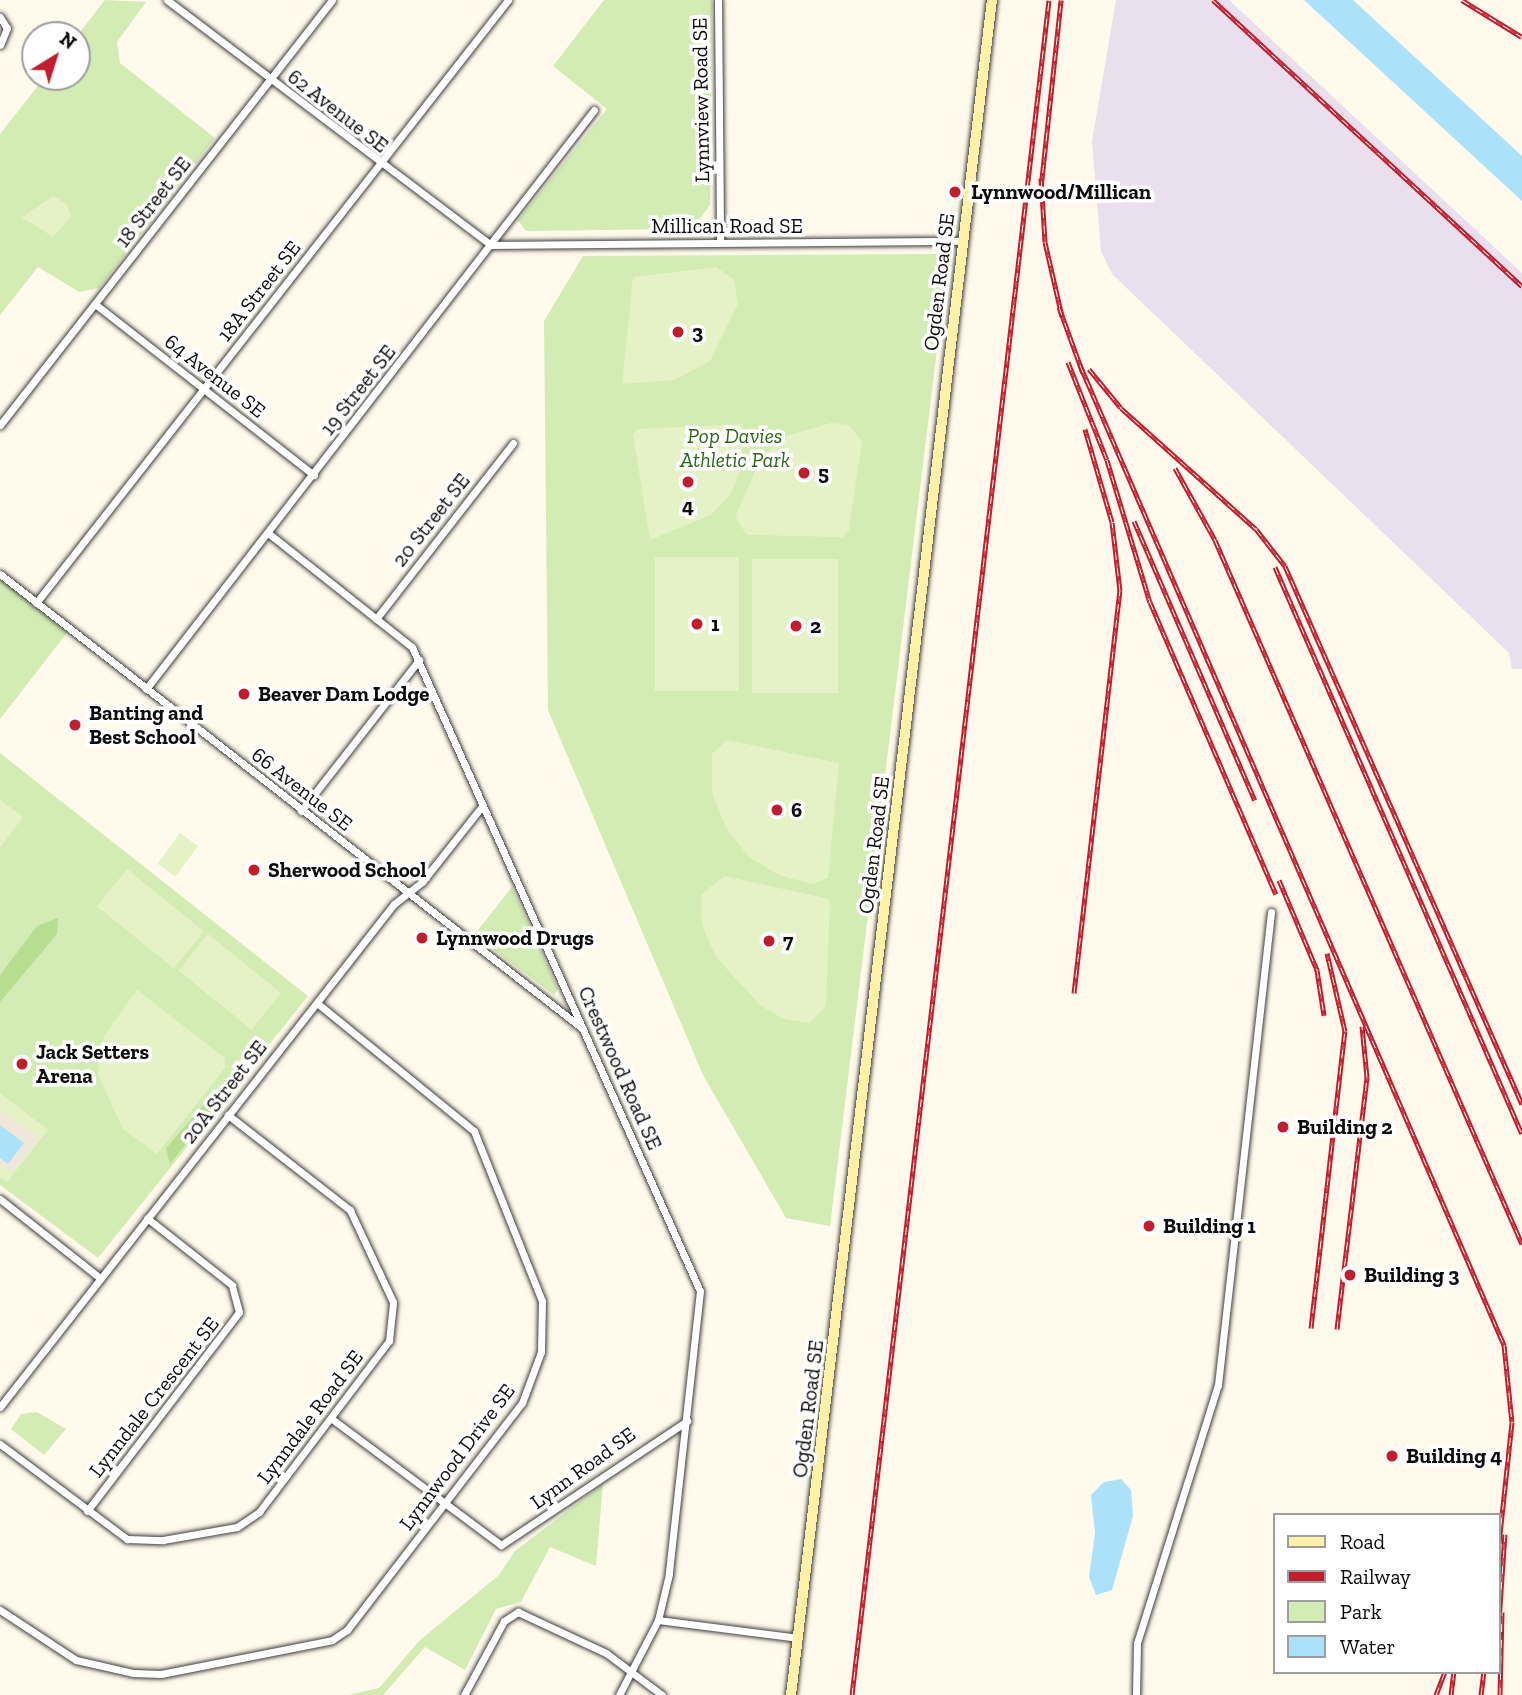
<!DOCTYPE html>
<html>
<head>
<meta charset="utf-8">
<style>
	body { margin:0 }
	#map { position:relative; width:1522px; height:1695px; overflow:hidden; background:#fffaeb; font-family:"Zilla Slab",serif }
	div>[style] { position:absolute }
	.industrial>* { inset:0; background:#eadfec }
	.green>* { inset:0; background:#d3ecb3 }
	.forest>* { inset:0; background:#b7dd91 }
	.pitch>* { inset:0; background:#e5f2c5; transform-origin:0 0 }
	.plaza>* { inset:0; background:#efe8da }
	.water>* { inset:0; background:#ace1fa }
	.roads { filter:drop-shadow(0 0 2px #3f3f3f) drop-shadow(0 0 2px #3f3f3f) }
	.street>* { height:7px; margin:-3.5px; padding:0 3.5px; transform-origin:3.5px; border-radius:3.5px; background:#fff }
	.secondary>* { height:10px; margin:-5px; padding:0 5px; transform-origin:5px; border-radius:5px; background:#fff1a6 }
	.rail>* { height:5px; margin-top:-2.5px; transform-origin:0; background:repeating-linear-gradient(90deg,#fff 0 8px,#c41c2c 0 16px); box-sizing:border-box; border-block:2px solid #c41c2c }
	.dots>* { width:19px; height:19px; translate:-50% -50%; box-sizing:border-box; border:4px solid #fff; border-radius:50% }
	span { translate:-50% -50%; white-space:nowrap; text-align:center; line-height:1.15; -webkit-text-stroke:7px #fff; paint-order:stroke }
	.street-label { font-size:21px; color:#0c0c0c }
	.poi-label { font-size:21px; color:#0c0c0c; font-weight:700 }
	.left { translate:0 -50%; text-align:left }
	.park-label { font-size:21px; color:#2d6719; font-style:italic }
	.legend { position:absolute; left:1273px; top:1513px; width:228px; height:161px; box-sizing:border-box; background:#fff; border:2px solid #9e9e9e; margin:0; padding:9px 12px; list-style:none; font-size:21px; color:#0c0c0c }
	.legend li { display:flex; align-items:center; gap:14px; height:35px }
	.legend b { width:35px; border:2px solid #9e9e9e }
	.north { position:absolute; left:21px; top:21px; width:70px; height:70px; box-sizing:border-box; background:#fff; border:2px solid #9e9e9e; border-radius:50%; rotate:38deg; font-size:19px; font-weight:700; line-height:28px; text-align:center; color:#0c0c0c }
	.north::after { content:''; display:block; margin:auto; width:24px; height:32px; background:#c41c2c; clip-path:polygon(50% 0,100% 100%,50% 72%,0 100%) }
</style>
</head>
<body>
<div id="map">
	<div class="industrial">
		<div style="clip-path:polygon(1116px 0,1229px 0,1522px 273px,1522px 669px,1512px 669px,1509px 653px,1112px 274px,1101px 251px,1092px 141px)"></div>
	</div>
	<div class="green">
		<div style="clip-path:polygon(105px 0,146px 2px,117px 42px,120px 63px,215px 138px,99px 288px,79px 292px,38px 267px,0 315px,0 134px,45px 77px,77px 77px,77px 36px)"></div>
		<div style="clip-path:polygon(604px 0,712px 0,710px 205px,696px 224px,679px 229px,526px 231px,518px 220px,607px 109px,553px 66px)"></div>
		<div style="clip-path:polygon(937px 254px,947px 268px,830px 1226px,786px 1218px,703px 1075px,548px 710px,544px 321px,583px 256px)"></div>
		<div style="clip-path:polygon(0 574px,70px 629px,0 719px)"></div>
		<div style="clip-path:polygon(0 753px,308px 996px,98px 1258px,0 1185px)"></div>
		<div style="clip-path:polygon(512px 887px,558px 989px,554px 995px,474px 935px)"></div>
		<div style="clip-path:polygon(37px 1412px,66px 1429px,44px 1455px,11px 1429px,21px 1414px)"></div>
		<div style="clip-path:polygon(603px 1484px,596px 1566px,550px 1547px,521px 1602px,496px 1609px,465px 1670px,425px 1647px,383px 1695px,348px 1695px,379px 1688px,419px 1641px,499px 1575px,515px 1551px)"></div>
	</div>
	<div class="forest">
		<div style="clip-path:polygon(58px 918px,57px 934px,0 1002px,0 975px,37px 926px)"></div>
		<div style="clip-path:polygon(236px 1068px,237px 1080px,170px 1164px,166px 1148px)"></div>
	</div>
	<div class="pitch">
		<div style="clip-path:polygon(53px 196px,67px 204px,71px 217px,53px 237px,22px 217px)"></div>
		<div style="clip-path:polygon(716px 267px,734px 280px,738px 304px,710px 361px,674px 380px,622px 384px,633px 277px)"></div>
		<div style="clip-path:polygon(831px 423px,849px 425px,862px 441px,849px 530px,843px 537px,747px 535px,735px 517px,761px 458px,786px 436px)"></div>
		<div style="clip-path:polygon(743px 424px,741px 469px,730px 495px,711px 515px,650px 540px,633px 435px,638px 429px)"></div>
		<div style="left:655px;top:557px;width:84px;height:134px"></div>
		<div style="left:752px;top:559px;width:86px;height:134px"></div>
		<div style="clip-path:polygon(727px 740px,839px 763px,828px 878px,813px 884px,781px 876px,749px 857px,726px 828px,712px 792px,712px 754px)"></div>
		<div style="clip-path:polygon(0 800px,23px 817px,0 848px)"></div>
		<div style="left:180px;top:833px;width:22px;height:38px;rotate:36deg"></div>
		<div style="left:127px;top:869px;width:99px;height:48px;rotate:39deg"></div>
		<div style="clip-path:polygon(724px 876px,830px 899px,826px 1006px,810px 1023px,784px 1019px,761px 1006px,716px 957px,702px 925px,701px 895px)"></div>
		<div style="left:208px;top:934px;width:94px;height:47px;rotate:39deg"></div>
		<div style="clip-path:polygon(137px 990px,225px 1058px,225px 1068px,157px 1154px,123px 1129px,98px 1075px,104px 1036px)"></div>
		<div style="clip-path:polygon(0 1093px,48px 1130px,7px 1182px,0 1177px)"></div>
	</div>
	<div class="plaza">
		<div style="clip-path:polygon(0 1111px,40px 1137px,12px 1173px,0 1164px)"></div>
	</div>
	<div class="water">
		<div style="clip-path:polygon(1304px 0,1353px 0,1522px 156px,1522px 201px)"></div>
		<div style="clip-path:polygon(0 1125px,24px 1143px,8px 1164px,0 1158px)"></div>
		<div style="clip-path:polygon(1121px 1479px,1131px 1490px,1133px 1516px,1112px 1590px,1096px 1595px,1089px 1577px,1095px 1533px,1091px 1495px,1104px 1482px)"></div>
	</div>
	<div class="roads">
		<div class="street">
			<div style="left:167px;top:0;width:406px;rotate:37.1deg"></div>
			<div style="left:491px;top:245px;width:473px;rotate:-0.5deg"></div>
			<div style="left:718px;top:0;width:242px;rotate:89.5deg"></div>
			<div style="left:0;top:17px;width:13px;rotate:58deg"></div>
			<div style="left:7px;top:28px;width:18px;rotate:112deg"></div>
			<div style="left:95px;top:304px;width:278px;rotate:38deg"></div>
			<div style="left:0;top:425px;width:539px;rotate:-52deg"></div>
			<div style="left:268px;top:533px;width:184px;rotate:38.4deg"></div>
			<div style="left:412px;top:647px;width:705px;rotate:65.91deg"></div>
			<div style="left:700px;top:1291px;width:285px;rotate:96.3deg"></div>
			<div style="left:669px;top:1574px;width:47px;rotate:103.4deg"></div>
			<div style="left:658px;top:1620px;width:85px;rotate:117.5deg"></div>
			<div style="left:0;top:574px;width:738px;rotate:37.96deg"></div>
			<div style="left:36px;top:603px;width:766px;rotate:-51.95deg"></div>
			<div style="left:376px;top:619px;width:223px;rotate:-52.1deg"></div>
			<div style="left:146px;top:689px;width:732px;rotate:-52.27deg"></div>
			<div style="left:301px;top:811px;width:192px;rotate:-52deg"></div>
			<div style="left:0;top:1199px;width:127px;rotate:38.3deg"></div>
			<div style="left:0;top:1407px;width:639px;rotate:-51.93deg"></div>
			<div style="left:394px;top:904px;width:36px;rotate:-38deg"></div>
			<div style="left:422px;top:882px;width:98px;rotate:-51.6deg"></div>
			<div style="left:332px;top:1419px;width:211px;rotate:36.7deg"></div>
			<div style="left:501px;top:1545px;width:224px;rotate:-33.7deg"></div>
			<div style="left:0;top:1444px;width:159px;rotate:36.8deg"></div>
			<div style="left:127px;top:1539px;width:36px;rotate:2deg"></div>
			<div style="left:163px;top:1540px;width:75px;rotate:-10deg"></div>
			<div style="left:237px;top:1527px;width:27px;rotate:-34deg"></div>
			<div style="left:259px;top:1512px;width:215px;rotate:-52.8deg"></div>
			<div style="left:389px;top:1341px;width:39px;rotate:-84deg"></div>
			<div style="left:393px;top:1302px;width:102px;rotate:-115.1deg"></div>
			<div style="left:350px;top:1210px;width:155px;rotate:-142.1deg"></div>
			<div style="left:87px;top:1511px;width:250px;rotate:-52.6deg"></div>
			<div style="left:239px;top:1312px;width:28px;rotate:-105deg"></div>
			<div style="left:232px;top:1285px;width:108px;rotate:-141.8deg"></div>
			<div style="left:0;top:1610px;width:91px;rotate:33.3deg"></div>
			<div style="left:76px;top:1660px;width:58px;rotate:12.8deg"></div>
			<div style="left:133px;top:1673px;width:28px;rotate:2deg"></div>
			<div style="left:161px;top:1674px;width:174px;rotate:-11.2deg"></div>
			<div style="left:332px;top:1640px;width:18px;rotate:-34deg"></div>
			<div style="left:347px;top:1630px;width:287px;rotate:-52.4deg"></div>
			<div style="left:522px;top:1403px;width:54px;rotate:-69.6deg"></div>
			<div style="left:541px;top:1352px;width:51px;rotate:-88.9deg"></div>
			<div style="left:542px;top:1301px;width:183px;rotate:-111.8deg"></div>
			<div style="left:474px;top:1131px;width:203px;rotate:-140.8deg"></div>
			<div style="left:658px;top:1620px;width:142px;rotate:7.3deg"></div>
			<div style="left:464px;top:1695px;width:84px;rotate:-61.6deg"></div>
			<div style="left:504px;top:1621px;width:17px;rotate:-33deg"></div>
			<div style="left:518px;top:1612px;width:97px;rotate:25deg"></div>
			<div style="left:606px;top:1653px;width:70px;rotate:36.9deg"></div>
			<div style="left:1136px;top:1695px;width:52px;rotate:-88.9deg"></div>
			<div style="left:1137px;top:1643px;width:270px;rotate:-72.6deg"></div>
			<div style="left:1218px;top:1385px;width:476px;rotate:-83.6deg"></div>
		</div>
		<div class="secondary">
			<div style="left:791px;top:1695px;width:1707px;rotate:-83.24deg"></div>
		</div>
	</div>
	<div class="rail">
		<div style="left:1213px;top:0;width:421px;rotate:42.8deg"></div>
		<div style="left:1462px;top:0;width:70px;rotate:31.7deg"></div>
		<div style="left:1041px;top:178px;width:64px;rotate:86.4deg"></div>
		<div style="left:1045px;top:242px;width:76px;rotate:77.1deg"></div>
		<div style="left:1041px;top:188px;width:189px;rotate:-83.9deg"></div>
		<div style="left:1059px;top:307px;width:70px;rotate:70deg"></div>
		<div style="left:1068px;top:362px;width:105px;rotate:68.3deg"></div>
		<div style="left:1107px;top:460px;width:148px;rotate:73.2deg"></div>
		<div style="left:1150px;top:602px;width:318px;rotate:66.7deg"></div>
		<div style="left:1080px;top:365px;width:1068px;rotate:66.6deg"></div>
		<div style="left:1504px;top:1345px;width:77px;rotate:84.1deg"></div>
		<div style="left:1512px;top:1422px;width:122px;rotate:96.1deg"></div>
		<div style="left:1089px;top:369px;width:50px;rotate:50.6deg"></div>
		<div style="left:1121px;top:408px;width:181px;rotate:41.9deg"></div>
		<div style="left:1256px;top:529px;width:47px;rotate:51.9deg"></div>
		<div style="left:1285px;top:566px;width:588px;rotate:66.23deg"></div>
		<div style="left:1175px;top:468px;width:82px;rotate:60.9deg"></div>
		<div style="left:1215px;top:540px;width:768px;rotate:66.44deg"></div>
		<div style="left:1134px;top:521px;width:304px;rotate:66.6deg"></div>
		<div style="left:1275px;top:567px;width:618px;rotate:66.46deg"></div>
		<div style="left:1279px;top:880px;width:98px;rotate:67.1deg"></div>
		<div style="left:1317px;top:970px;width:46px;rotate:81.2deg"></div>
		<div style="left:1074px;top:993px;width:405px;rotate:-83.5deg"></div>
		<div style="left:1120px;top:591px;width:69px;rotate:-96.6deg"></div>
		<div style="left:1112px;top:522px;width:97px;rotate:-106.2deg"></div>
		<div style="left:1311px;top:1328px;width:299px;rotate:-83.5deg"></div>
		<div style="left:1345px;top:1031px;width:80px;rotate:-103deg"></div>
		<div style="left:1337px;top:1329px;width:254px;rotate:-83.2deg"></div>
		<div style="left:1367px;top:1077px;width:51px;rotate:-95.6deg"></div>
		<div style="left:1499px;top:1621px;width:87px;rotate:-86.1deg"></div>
		<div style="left:852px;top:1695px;width:1706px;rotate:-83.37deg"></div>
		<div style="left:1436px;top:1695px;width:25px;rotate:-69deg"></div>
		<div style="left:1451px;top:1695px;width:23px;rotate:-83deg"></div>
		<div style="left:1481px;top:1695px;width:23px;rotate:-83deg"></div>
		<div style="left:1500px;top:1695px;width:83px;rotate:-88.6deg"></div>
	</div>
	<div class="dots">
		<div style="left:955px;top:192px;background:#c41c2c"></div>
		<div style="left:678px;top:332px;background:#c41c2c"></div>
		<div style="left:804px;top:473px;background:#c41c2c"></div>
		<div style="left:688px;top:482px;background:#c41c2c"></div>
		<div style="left:697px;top:624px;background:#c41c2c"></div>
		<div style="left:796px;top:626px;background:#c41c2c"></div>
		<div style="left:244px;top:694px;background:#c41c2c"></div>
		<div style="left:75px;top:725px;background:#c41c2c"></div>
		<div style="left:777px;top:810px;background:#c41c2c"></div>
		<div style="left:254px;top:870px;background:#c41c2c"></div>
		<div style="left:422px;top:938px;background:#c41c2c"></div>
		<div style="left:769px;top:941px;background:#c41c2c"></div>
		<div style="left:22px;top:1064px;background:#c41c2c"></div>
		<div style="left:1283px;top:1127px;background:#c41c2c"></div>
		<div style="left:1149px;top:1226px;background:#c41c2c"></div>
		<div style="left:1350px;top:1275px;background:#c41c2c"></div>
		<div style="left:1392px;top:1456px;background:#c41c2c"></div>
	</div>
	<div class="street-label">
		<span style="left:701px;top:100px;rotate:-91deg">Lynnview Road SE</span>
		<span style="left:338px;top:111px;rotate:38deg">62 Avenue SE</span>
		<span style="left:153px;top:202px;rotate:-52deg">18 Street SE</span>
		<span style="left:727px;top:226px">Millican Road SE</span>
		<span style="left:939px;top:282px;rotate:-83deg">Ogden Road SE</span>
		<span style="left:259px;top:291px;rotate:-52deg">18A Street SE</span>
		<span style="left:215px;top:376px;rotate:38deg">64 Avenue SE</span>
		<span style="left:358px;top:390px;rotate:-52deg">19 Street SE</span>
		<span style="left:431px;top:520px;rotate:-52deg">20 Street SE</span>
		<span style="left:302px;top:789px;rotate:38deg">66 Avenue SE</span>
		<span style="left:874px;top:845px;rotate:-83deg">Ogden Road SE</span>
		<span style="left:620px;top:1068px;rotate:66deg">Crestwood Road SE</span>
		<span style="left:224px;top:1092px;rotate:-52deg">20A Street SE</span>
		<span style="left:154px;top:1397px;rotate:-52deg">Lynndale Crescent SE</span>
		<span style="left:808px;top:1409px;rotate:-83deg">Ogden Road SE</span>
		<span style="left:310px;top:1417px;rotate:-53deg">Lynndale Road SE</span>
		<span style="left:457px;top:1457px;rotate:-53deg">Lynnwood Drive SE</span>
		<span style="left:583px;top:1468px;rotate:-36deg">Lynn Road SE</span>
	</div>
	<div class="poi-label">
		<span class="left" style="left:971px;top:192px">Lynnwood/Millican</span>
		<span class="left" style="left:692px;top:332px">3</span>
		<span class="left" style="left:818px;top:473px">5</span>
		<span style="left:688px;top:506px">4</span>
		<span class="left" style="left:711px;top:624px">1</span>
		<span class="left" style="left:810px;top:626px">2</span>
		<span class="left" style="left:258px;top:694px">Beaver Dam Lodge</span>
		<span class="left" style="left:89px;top:725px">Banting and<br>Best School</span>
		<span class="left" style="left:791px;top:810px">6</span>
		<span class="left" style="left:268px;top:870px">Sherwood School</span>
		<span class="left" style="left:436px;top:938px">Lynnwood Drugs</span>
		<span class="left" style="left:783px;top:941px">7</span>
		<span class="left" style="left:36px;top:1064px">Jack Setters<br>Arena</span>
		<span class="left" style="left:1297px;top:1127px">Building 2</span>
		<span class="left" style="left:1163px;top:1226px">Building 1</span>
		<span class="left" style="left:1364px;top:1275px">Building 3</span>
		<span class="left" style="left:1406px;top:1456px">Building 4</span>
	</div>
	<div class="park-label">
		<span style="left:735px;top:448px">Pop Davies<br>Athletic Park</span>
	</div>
	<ul class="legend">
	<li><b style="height:9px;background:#fff1a6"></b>Road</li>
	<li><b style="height:9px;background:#c41c2c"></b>Railway</li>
	<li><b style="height:19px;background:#d3ecb3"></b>Park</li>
	<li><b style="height:19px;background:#ace1fa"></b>Water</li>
	</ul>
	<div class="north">N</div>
</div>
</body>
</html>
